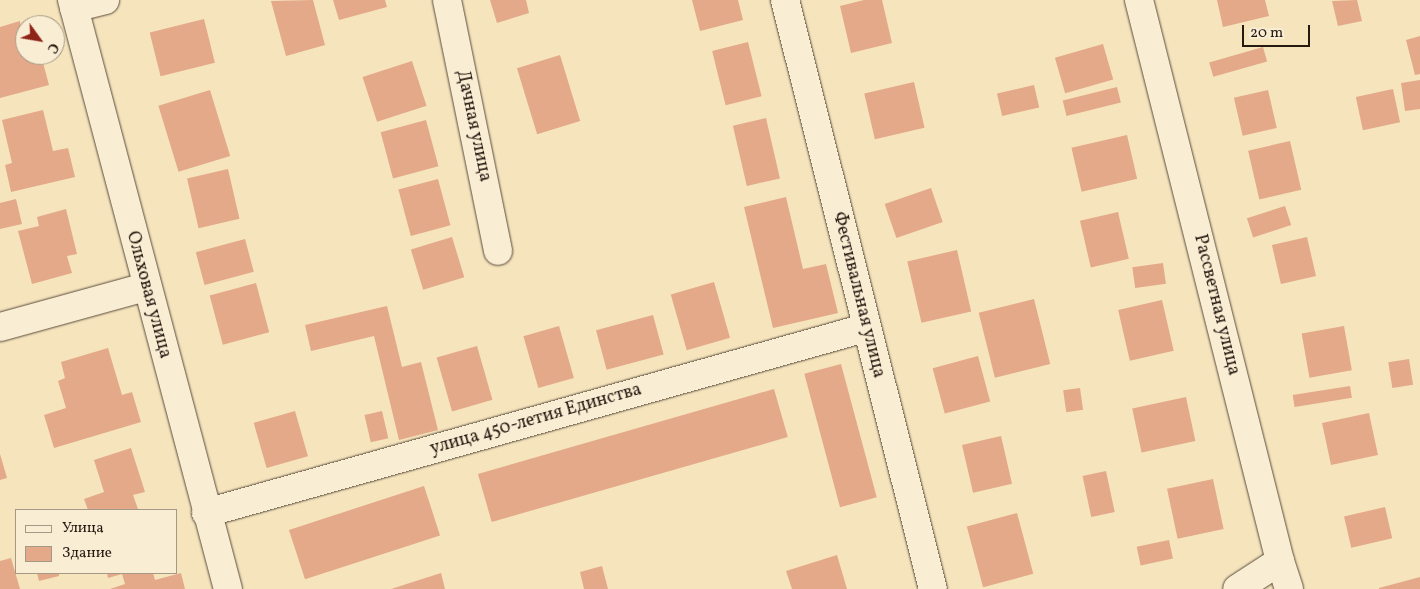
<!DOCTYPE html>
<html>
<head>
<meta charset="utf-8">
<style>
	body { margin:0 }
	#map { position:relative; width:1420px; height:589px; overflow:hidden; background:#f6e4bd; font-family:Vollkorn,serif }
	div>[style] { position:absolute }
	.building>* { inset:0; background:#e3a989; transform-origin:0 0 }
	.roads { filter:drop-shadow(0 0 1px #594c3b) drop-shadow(0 0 1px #594c3b) }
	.minor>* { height:28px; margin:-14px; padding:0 14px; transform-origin:14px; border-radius:14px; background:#f9edd4 }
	span { translate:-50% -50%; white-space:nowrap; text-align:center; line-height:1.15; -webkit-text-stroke:5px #f9edd4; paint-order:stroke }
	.street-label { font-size:18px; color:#251910 }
	.legend { position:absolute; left:15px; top:509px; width:162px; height:65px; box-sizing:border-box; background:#f9edd4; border:1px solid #a49886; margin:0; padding:6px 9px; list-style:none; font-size:15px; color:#251910 }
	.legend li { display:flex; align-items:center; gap:10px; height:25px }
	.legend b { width:25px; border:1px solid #a49886 }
	.north { position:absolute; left:15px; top:15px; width:50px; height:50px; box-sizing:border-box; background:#f9edd4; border:1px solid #a49886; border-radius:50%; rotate:122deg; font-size:14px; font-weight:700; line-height:20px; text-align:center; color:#251910 }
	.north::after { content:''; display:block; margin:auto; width:18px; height:22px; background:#8f2418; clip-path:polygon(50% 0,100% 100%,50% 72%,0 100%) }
	.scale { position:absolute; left:1242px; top:25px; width:68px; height:22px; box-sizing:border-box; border:2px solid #251910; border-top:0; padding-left:6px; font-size:15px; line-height:18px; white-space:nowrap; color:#251910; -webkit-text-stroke:4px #f9edd4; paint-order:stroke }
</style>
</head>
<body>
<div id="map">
	<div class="building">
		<div style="clip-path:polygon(313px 0,325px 45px,286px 56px,271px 1px)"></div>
		<div style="clip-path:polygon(333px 0,385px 0,387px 7px,339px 20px)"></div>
		<div style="clip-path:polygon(490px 0,526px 0,529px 13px,497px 23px)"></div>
		<div style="clip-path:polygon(692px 0,738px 0,743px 20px,700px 31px)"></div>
		<div style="clip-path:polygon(864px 0,882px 0,892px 43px,851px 53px,840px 6px)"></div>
		<div style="clip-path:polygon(1217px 0,1265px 0,1269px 16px,1223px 27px)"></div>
		<div style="clip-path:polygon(1357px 0,1362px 21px,1338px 26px,1332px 1px)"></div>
		<div style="left:204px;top:19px;width:45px;height:56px;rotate:76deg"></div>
		<div style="clip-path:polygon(20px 21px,25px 55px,41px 55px,49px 85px,0 98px,0 27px)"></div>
		<div style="clip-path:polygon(1420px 36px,1420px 74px,1415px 75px,1406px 40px)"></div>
		<div style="left:748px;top:42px;width:56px;height:37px;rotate:76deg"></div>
		<div style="left:1103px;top:44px;width:37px;height:50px;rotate:74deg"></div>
		<div style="left:1263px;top:47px;width:15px;height:56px;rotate:74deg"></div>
		<div style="left:560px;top:55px;width:69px;height:45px;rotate:73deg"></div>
		<div style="left:412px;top:61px;width:47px;height:52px;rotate:72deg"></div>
		<div style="clip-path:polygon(1420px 80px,1420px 109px,1405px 111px,1401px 83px)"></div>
		<div style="left:914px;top:82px;width:47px;height:51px;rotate:77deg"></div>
		<div style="left:1034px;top:85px;width:23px;height:38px;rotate:77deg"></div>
		<div style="left:1117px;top:87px;width:16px;height:56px;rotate:76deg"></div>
		<div style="left:1393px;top:89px;width:34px;height:38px;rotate:78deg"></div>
		<div style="left:210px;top:90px;width:69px;height:54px;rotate:73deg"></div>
		<div style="left:1268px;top:90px;width:39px;height:35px;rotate:77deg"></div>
		<div style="clip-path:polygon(43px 110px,53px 151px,68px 148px,75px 177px,11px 192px,5px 165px,12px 163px,2px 120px)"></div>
		<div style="left:766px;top:118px;width:62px;height:34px;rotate:77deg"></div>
		<div style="left:426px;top:120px;width:48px;height:47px;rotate:75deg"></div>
		<div style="left:1127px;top:135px;width:45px;height:57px;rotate:77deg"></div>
		<div style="left:1290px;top:141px;width:50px;height:43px;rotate:77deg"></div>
		<div style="left:228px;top:169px;width:51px;height:42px;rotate:77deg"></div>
		<div style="left:438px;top:179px;width:48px;height:41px;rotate:75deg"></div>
		<div style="left:931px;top:188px;width:36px;height:49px;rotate:71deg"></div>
		<div style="clip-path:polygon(786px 197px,803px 269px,826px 264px,838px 313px,773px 328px,744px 207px)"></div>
		<div style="clip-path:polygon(16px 199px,22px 224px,0 229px,0 203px)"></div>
		<div style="left:1285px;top:206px;width:20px;height:40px;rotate:72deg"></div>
		<div style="clip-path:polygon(66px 209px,77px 254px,67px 256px,72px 273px,32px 284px,18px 231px,39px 226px,37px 217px)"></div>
		<div style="left:1118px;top:212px;width:48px;height:39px;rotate:77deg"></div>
		<div style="left:452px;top:237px;width:42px;height:43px;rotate:73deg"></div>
		<div style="left:1307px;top:237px;width:40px;height:36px;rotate:77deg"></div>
		<div style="left:245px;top:239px;width:34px;height:51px;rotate:75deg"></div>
		<div style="left:957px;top:250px;width:63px;height:51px;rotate:77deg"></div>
		<div style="left:1163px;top:263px;width:21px;height:31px;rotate:82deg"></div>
		<div style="left:714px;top:282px;width:58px;height:45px;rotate:74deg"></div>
		<div style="left:256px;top:283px;width:51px;height:48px;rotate:75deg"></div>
		<div style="left:1034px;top:299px;width:67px;height:57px;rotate:76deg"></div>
		<div style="left:1162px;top:300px;width:52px;height:45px;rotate:77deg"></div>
		<div style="clip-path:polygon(387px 306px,402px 367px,421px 362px,438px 430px,399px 440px,374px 336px,311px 351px,305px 325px)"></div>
		<div style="left:653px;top:315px;width:41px;height:59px;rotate:75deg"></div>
		<div style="left:559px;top:326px;width:54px;height:37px;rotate:74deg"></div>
		<div style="left:1344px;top:326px;width:45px;height:43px;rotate:80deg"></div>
		<div style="left:477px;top:346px;width:56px;height:42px;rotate:74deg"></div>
		<div style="clip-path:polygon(108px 348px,122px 395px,132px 392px,141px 422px,54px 448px,44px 415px,66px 408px,58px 381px,65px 378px,61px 362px)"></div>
		<div style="left:978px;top:356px;width:47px;height:47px;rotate:75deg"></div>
		<div style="left:1409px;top:359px;width:26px;height:21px;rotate:81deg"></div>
		<div style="left:841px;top:364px;width:138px;height:38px;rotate:75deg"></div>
		<div style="left:1350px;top:386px;width:12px;height:58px;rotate:81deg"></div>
		<div style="left:1080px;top:388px;width:22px;height:17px;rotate:82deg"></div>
		<div style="left:774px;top:389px;width:50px;height:308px;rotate:74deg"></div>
		<div style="left:1186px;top:397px;width:45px;height:55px;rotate:78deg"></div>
		<div style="left:295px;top:411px;width:47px;height:43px;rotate:74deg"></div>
		<div style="left:382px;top:411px;width:28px;height:18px;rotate:77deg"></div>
		<div style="left:1369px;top:413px;width:43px;height:48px;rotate:78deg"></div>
		<div style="left:1001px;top:436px;width:49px;height:40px;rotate:77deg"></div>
		<div style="clip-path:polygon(131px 448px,145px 492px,133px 495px,138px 509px,88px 510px,84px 499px,104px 492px,94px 460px)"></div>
		<div style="clip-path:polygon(0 454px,7px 478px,0 480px)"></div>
		<div style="left:1106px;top:471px;width:42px;height:24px;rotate:78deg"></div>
		<div style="left:1213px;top:479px;width:51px;height:47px;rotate:78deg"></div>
		<div style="left:424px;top:486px;width:52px;height:142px;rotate:72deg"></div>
		<div style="left:1385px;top:507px;width:32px;height:42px;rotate:77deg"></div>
		<div style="left:1017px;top:513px;width:63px;height:52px;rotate:75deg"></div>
		<div style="left:1169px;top:540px;width:19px;height:33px;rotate:78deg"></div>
		<div style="clip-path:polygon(837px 555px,847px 589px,792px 589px,786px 571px)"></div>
		<div style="clip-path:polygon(11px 558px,20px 589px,0 589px,0 561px)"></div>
		<div style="clip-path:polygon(602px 566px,608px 589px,584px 589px,580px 572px)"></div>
		<div style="clip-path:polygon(37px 573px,59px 573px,59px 576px,39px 581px)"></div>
		<div style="clip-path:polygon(107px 573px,153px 573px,155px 580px,181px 573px,185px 589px,110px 589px,125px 584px,122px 574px,108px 578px)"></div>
		<div style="clip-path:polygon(441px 573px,445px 589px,391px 589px)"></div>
		<div style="clip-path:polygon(1420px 577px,1420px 589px,1379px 589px,1379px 588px)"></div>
	</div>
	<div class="roads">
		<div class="minor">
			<div style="left:72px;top:0;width:609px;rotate:75.17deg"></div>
			<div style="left:447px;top:0;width:256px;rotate:78.5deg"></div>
			<div style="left:785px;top:0;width:607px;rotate:75.9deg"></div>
			<div style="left:1139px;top:0;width:578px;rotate:75.89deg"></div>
			<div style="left:1280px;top:561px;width:51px;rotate:146.9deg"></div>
			<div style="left:74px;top:8px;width:32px;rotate:-14deg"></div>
			<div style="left:0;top:327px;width:150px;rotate:-15.4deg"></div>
			<div style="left:206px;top:513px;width:684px;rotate:-15.68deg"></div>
			<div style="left:1280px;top:561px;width:29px;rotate:72deg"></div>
		</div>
	</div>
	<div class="street-label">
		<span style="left:473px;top:126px;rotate:78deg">Дачная улица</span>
		<span style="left:148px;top:295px;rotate:75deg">Ольховая улица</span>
		<span style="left:858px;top:295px;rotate:76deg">Фестивальная улица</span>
		<span style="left:1216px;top:305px;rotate:76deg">Рассветная улица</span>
		<span style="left:536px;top:420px;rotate:-16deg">улица 450-летия Единства</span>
	</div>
	<ul class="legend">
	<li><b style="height:6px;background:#f9edd4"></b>Улица</li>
	<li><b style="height:14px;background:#e3a989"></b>Здание</li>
	</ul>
	<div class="north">С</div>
	<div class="scale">20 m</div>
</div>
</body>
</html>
